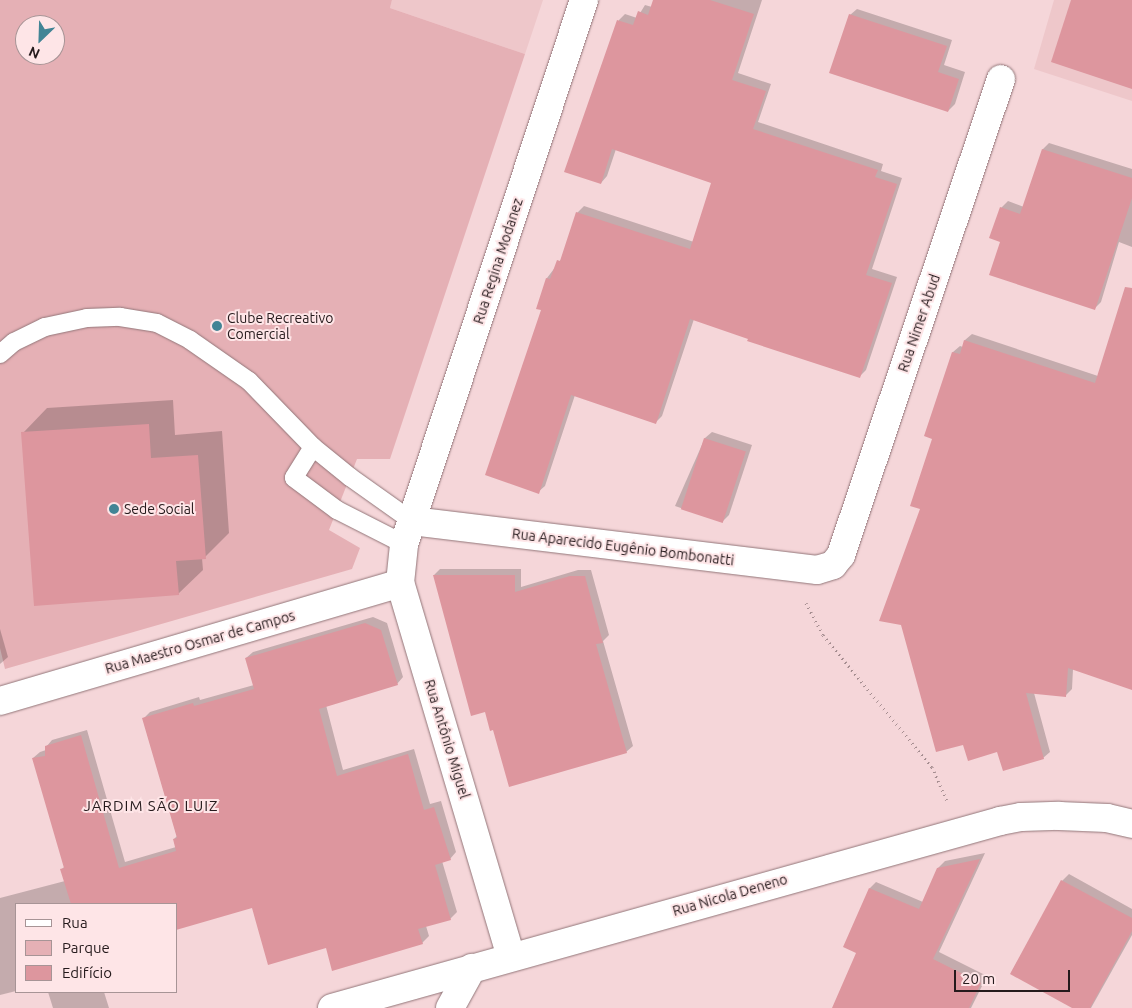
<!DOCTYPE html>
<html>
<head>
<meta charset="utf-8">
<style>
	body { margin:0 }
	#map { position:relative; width:1132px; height:1008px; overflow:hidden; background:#f5d6d9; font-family:Ubuntu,sans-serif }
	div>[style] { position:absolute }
	.built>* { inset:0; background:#eec7ca }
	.green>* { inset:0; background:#e5b0b5 }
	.shadow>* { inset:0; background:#0003 }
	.building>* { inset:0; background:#dd969e; transform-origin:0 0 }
	.path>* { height:3px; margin-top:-1.5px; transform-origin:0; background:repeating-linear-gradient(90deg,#a58d90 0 1px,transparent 0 5px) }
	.roads { filter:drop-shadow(0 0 1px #927679) drop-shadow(0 0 1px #927679) }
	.service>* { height:18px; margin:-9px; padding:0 9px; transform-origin:9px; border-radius:9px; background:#fff }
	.minor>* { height:28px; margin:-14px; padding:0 14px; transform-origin:14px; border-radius:14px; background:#fff }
	.tertiary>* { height:28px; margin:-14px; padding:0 14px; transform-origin:14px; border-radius:14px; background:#fff }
	.dots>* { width:14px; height:14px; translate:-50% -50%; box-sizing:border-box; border:2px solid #fee5e7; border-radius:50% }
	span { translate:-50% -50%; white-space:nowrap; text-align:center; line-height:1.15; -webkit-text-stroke:4px #fee5e7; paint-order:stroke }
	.street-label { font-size:14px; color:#251a1c }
	.poi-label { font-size:14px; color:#251a1c }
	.left { translate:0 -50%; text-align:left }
	.neighbourhood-label { font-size:15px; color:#251a1c; letter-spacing:1px }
	.legend { position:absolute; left:15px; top:903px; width:162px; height:90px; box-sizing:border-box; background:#fee5e7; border:1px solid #a79496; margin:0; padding:6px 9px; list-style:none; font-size:15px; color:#251a1c }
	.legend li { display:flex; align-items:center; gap:10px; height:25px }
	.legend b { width:25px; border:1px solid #a79496 }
	.north { position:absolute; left:15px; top:15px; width:50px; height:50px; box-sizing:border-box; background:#fee5e7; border:1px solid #a79496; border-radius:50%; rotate:204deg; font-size:14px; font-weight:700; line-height:20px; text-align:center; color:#251a1c }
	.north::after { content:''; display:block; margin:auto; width:18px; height:22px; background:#428495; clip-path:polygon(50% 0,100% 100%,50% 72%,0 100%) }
	.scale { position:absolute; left:954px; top:970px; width:116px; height:22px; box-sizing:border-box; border:2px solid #251a1c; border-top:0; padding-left:6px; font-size:15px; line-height:18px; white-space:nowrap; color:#251a1c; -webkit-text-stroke:4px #fee5e7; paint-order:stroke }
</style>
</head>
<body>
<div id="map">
	<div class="built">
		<div style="clip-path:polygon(392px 0,543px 0,525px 54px,390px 8px)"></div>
		<div style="clip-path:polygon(1054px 0,1132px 0,1132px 101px,1034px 69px)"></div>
	</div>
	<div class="green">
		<div style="clip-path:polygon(evenodd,0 0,392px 0,390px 8px,525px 54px,390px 459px,357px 459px,329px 530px,360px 548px,352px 569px,5px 669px,0 648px,0 0,25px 25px,55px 25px,55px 55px,25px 55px,25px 25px)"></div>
	</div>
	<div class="shadow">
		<div style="clip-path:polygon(654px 0,762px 0,738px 73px,771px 84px,758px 122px,883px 164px,881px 171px,902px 178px,872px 269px,897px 277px,866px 370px,860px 376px,694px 319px,662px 416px,656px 422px,575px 395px,545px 486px,538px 492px,543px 310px,537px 308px,547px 278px,563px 257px,577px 213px,584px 206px,694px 242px,713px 182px,616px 149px,607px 176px,601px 183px,566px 171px,619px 20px,625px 14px,637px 18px,645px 5px,652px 7px)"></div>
		<div style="clip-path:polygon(857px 9px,952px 40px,944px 65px,965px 72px,955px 104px,948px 111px,850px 15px)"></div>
		<div style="clip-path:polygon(1049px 143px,1132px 169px,1132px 247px,1119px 242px,1101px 302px,1095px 308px,1001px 241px,1001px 208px,1008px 201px,1024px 207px,1043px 149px)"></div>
		<div style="clip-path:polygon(1132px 317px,1132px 688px,1073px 669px,1072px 689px,1066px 695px,1034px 693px,1050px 752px,1043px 758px,921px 509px,934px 438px,953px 352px,960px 346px,963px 347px,965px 340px,972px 334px,1098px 376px)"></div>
		<div style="clip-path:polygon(173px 400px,175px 435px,222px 431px,229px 533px,205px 557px,202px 558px,203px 570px,178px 594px,23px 433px,47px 408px)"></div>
		<div style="clip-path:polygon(712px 432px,752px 445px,729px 515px,722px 522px,675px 506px,705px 438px)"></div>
		<div style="clip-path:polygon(440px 569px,521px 569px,521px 587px,578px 570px,591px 570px,609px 635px,603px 641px,633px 746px,626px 752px,494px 729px,434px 575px)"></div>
		<div style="clip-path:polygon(373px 617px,387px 623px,403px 677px,397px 684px,326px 705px,343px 770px,414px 749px,430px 804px,441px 801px,456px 852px,450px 859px,442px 861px,457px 912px,450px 919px,426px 926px,429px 936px,422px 943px,327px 947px,253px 906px,16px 904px,16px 991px,0 995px,0 898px,65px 881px,62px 869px,65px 866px,33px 758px,40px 752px,46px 750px,46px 747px,52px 740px,87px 730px,125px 862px,176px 847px,174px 839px,177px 836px,143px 719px,150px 712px,199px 697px,200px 700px,254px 685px,246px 658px,253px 652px)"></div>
		<div style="clip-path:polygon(0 629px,8px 657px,0 664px)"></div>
		<div style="clip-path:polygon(985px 853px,939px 952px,987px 976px,971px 1008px,834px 1008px,858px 952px,870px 888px,876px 882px,923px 902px,938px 868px,945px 861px)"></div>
		<div style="clip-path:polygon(1069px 874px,1132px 909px,1132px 935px,1091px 1008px,1075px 1008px,1011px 973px,1062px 881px)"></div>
		<div style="clip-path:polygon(48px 992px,104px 992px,109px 1008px,53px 1008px)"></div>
	</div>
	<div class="building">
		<div style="clip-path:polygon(653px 0,710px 0,754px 14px,732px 80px,766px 91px,753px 129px,878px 170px,875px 177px,897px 184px,866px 275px,892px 283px,860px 378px,747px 341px,748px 339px,690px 319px,656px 424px,571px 395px,539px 494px,485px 475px,541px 310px,536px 309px,546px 278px,550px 279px,557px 260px,560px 261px,576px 212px,690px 249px,711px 183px,612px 149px,601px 184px,564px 172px,617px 20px,633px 25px,638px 11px,648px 15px)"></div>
		<div style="clip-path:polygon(1071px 0,1132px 0,1132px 89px,1051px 62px)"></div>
		<div style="clip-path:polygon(849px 14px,947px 46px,938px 72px,959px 79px,948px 112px,829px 73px)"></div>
		<div style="clip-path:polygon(1042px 149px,1132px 178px,1132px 198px,1095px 310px,989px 275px,1000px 242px,989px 238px,1000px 207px,1020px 214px)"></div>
		<div style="clip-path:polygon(1125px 287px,1132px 288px,1132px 690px,1068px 668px,1066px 697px,1026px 693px,1044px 759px,1003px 771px,997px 752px,968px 761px,963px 745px,936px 752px,901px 625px,879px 621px,920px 509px,910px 506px,932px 439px,924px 436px,952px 352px,960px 354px,964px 340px,1095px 383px)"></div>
		<div style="clip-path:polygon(149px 424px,151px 458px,198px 455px,206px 559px,176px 561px,179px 595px,34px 606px,21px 432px)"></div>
		<div style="left:704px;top:438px;width:44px;height:75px;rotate:18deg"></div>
		<div style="clip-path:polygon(433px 575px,515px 575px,515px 592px,570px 576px,585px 576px,603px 643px,596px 644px,627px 753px,509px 787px,493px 730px,490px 731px,485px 712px,471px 716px)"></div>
		<div style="clip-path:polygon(365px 623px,381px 630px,398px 685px,319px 709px,337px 776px,408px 754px,424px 810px,434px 807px,451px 860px,435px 865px,451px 920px,418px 929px,423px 944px,332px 971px,326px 948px,268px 965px,252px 908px,176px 930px,176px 904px,71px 904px,60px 869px,64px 868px,32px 758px,45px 756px,45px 746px,81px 735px,119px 868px,176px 851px,173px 839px,177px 838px,142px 718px,193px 703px,194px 706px,254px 689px,245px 658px)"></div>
		<div style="clip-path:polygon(980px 859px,933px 959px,981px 983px,969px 1008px,832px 1008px,856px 953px,843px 947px,869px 888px,919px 909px,937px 868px)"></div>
		<div style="clip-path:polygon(1061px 880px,1132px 918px,1132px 931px,1090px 1008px,1072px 1008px,1010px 974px)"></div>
	</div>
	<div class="path">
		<div style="left:806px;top:603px;width:36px;rotate:62deg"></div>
		<div style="left:823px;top:635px;width:171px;rotate:50.5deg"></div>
		<div style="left:932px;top:767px;width:36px;rotate:66deg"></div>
	</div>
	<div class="roads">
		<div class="service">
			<div style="left:0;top:354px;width:18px;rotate:-41deg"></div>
			<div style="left:14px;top:342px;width:34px;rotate:-26deg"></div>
			<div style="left:45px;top:327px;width:43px;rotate:-12.1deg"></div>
			<div style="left:87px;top:318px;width:33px;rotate:-2deg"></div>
			<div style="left:120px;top:317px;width:37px;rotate:9deg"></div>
			<div style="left:157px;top:323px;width:37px;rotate:27deg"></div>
			<div style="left:190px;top:340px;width:72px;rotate:34.8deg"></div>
			<div style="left:249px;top:381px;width:92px;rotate:45.9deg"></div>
			<div style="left:313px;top:447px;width:48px;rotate:39deg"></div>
			<div style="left:350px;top:477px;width:76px;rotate:35.4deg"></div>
			<div style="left:313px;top:447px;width:36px;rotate:122deg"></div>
			<div style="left:294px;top:478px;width:54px;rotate:36.7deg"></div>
			<div style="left:337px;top:510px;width:75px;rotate:26.9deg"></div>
		</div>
		<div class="minor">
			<div style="left:412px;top:521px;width:408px;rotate:6.9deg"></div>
			<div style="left:817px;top:570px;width:17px;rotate:-17deg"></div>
			<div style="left:833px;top:565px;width:13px;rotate:-51deg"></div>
			<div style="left:841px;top:555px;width:502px;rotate:-71.42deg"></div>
			<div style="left:0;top:701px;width:417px;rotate:-16.4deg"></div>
			<div style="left:511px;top:957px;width:390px;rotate:-106.5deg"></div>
			<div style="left:400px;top:583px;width:39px;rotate:-84deg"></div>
			<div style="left:404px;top:544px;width:573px;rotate:-71.69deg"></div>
			<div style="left:450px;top:1008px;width:46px;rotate:-61.2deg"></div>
		</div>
		<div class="tertiary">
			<div style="left:332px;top:1008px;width:694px;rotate:-15.64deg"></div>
			<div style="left:1000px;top:821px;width:21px;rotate:-11deg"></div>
			<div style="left:1021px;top:817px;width:38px;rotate:-2deg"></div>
			<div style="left:1059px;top:816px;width:48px;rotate:2.4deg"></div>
			<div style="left:1107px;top:818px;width:26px;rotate:13deg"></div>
		</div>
	</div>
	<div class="dots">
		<div style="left:217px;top:326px;background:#428495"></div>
		<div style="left:114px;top:509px;background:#428495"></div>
	</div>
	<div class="street-label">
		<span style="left:498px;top:261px;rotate:-72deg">Rua Regina Modanez</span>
		<span style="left:919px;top:323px;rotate:-71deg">Rua Nimer Abud</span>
		<span style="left:623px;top:547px;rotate:7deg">Rua Aparecido Eugênio Bombonatti</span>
		<span style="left:200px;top:642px;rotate:-16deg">Rua Maestro Osmar de Campos</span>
		<span style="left:447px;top:739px;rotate:73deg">Rua Antônio Miguel</span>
		<span style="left:730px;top:895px;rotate:-16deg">Rua Nicola Deneno</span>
	</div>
	<div class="poi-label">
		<span class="left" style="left:227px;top:326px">Clube Recreativo<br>Comercial</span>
		<span class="left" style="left:124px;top:509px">Sede Social</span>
	</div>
	<div class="neighbourhood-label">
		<span style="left:151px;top:806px">JARDIM SÃO LUIZ</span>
	</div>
	<ul class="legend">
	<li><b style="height:6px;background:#fff"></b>Rua</li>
	<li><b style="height:14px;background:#e5b0b5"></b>Parque</li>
	<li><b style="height:14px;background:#dd969e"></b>Edifício</li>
	</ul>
	<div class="north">N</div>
	<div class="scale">20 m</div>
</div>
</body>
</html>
